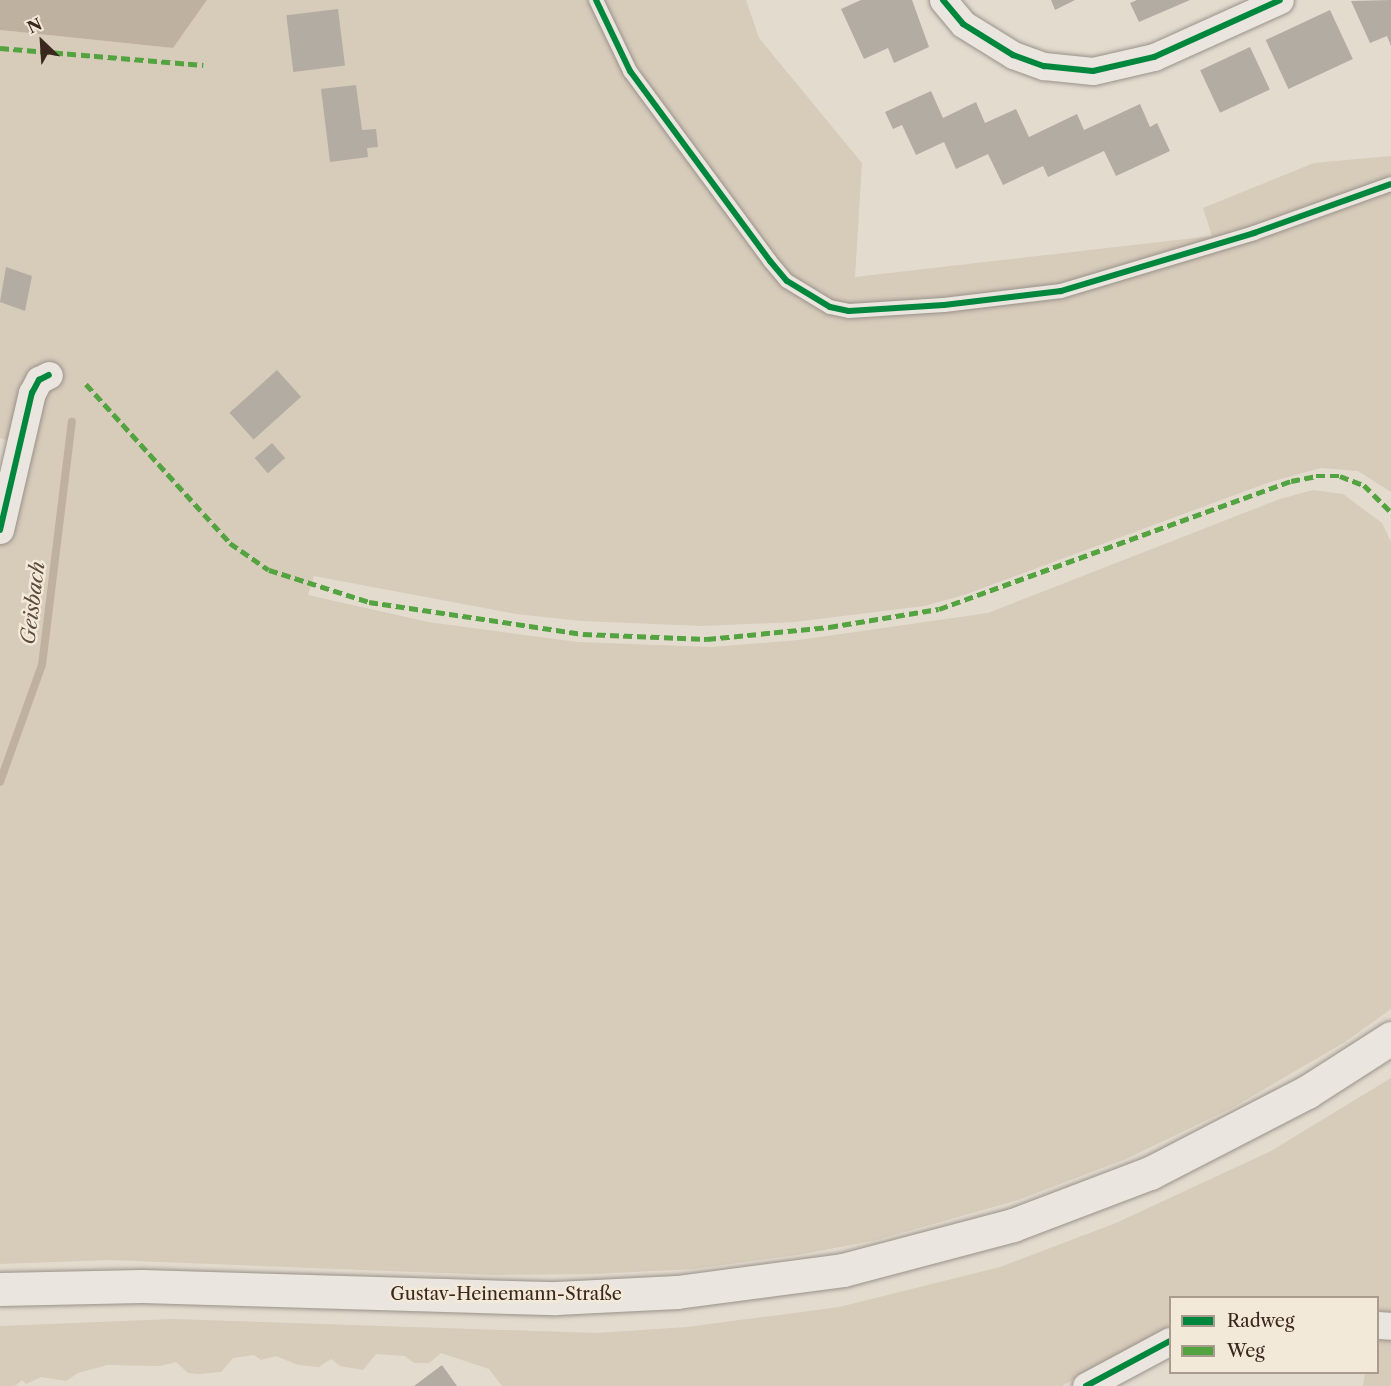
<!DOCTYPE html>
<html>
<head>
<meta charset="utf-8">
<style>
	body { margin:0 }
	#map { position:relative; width:1391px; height:1386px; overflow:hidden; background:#e3dbce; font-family:"Libre Caslon Text",serif }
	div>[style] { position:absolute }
	.green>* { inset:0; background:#d7cbba }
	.water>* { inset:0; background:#bfb1a0 }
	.stream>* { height:8px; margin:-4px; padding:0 4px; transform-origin:4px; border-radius:4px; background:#bfb1a0 }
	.building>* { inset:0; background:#b3aca3; transform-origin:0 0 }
	.roads { filter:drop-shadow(0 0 2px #99928a) drop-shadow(0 0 2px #99928a) }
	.service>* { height:14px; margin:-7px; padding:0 7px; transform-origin:7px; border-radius:7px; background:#eae5de }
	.minor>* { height:27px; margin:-13.5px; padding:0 13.5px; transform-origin:13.5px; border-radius:13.5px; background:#eae5de }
	.secondary>* { height:33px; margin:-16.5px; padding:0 16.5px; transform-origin:16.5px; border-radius:16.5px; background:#eae5de }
	.quiet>* { height:4.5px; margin-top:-2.25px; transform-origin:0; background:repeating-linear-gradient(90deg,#54a341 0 9px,transparent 0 13.5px) }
	.cycleway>* { height:6px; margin:-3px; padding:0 3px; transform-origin:3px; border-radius:3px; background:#00873e }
	span { translate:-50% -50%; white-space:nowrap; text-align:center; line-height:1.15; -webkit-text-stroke:5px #f3e9d9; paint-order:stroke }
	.street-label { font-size:18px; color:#3a271e }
	.water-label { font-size:20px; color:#5d4b3f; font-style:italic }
	.legend { position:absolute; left:1169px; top:1296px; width:210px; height:78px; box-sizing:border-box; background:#f3e9d9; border:2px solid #a99b8e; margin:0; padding:8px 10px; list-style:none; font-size:18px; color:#3a271e }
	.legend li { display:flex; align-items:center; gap:12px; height:30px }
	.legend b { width:30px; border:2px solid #a99b8e }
	.north { position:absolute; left:12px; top:12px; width:60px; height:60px; -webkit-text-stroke:4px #f3e9d9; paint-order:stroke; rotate:335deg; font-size:16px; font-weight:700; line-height:24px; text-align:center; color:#3a271e }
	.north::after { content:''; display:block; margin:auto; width:21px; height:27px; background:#3a271e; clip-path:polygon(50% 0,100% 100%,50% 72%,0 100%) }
</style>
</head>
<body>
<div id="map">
	<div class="green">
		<div style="clip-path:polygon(207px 0,746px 0,759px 38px,862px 163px,855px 277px,1212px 236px,1203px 208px,1314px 163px,1391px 156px,1391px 492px,1358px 471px,1321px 468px,1270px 482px,964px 595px,924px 606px,794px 622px,702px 626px,582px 621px,516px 614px,314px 576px,308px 595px,428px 622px,577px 642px,711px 647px,799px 640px,988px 613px,1280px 499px,1313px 490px,1343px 494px,1382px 523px,1391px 542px,1391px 1009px,1345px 1042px,1232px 1108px,1126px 1159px,1018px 1200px,877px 1240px,798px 1255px,694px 1269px,591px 1274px,494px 1275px,109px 1260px,0 1264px,0 478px,10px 441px,0 438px,0 30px,173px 48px)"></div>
		<div style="clip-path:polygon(1391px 1078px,1391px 1312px,1378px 1311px,1378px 1298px,1170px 1298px,1170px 1326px,1062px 1386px,502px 1386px,489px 1369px,441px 1353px,429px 1363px,414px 1363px,405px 1356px,376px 1354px,363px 1370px,340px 1366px,331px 1359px,319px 1367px,298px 1365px,276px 1356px,261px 1360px,254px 1355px,233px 1358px,221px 1372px,200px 1374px,188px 1373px,176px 1362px,160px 1366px,107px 1365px,78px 1373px,66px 1381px,41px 1377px,26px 1384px,22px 1380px,15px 1386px,0 1386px,0 1326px,173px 1319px,596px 1333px,687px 1327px,839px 1307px,1000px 1267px,1116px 1223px,1271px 1151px)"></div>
		<div style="clip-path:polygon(1378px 1334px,1391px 1336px,1391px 1386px,1363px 1386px,1365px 1373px,1378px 1372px)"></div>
	</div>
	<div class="water">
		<div style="clip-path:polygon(0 0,207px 0,173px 48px,0 30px)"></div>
	</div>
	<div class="stream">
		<div style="left:0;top:782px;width:124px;rotate:-70.3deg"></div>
		<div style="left:42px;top:665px;width:245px;rotate:-83deg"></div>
	</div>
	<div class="building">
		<div style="clip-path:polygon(861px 0,912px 0,929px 47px,894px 63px,888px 48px,864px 59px,841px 9px)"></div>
		<div style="clip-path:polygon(1051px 0,1075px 0,1055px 10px)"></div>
		<div style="clip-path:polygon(1137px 0,1190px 0,1139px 22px,1130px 3px)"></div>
		<div style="clip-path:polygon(1391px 0,1391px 46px,1387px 36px,1370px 43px,1351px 1px)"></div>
		<div style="left:338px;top:9px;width:57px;height:52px;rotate:83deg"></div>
		<div style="left:1330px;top:10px;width:54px;height:71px;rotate:65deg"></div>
		<div style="left:1250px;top:47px;width:47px;height:55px;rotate:65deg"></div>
		<div style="clip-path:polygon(356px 85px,362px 130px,376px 129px,378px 147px,367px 148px,368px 157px,330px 162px,321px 89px)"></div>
		<div style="clip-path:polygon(931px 91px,943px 118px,976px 102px,985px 123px,1016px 109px,1029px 137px,1077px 114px,1084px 130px,1140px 104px,1150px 127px,1157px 123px,1170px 151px,1116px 176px,1104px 151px,1048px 177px,1043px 166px,1003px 185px,988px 154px,956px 169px,944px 142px,916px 155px,902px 125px,893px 129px,885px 112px)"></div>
		<div style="clip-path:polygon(6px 267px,32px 276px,25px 311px,0 302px)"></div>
		<div style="left:277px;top:370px;width:36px;height:64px;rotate:48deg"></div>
		<div style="left:272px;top:443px;width:20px;height:23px;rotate:49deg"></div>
		<div style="clip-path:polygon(442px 1365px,457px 1386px,414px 1386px)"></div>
	</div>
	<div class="roads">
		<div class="service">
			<div style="left:596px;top:0;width:79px;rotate:64.4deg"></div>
			<div style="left:630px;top:71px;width:236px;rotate:53.6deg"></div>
			<div style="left:770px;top:261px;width:26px;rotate:50deg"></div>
			<div style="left:787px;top:281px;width:50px;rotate:31.2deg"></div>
			<div style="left:830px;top:307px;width:19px;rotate:12deg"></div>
			<div style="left:849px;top:311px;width:95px;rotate:-3.6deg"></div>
			<div style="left:944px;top:305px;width:118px;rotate:-6.8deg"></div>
			<div style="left:1061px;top:291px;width:202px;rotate:-16.7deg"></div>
			<div style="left:1254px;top:233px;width:145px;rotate:-19.7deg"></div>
		</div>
		<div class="minor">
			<div style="left:943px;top:0;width:31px;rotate:50deg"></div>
			<div style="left:963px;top:24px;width:59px;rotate:31.8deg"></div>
			<div style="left:1013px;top:55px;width:33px;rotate:20deg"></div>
			<div style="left:1044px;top:66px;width:49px;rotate:5.8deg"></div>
			<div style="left:1093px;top:71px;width:63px;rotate:-12.9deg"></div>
			<div style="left:1154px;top:57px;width:138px;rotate:-24.3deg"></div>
			<div style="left:0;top:530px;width:141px;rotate:-76.9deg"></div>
			<div style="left:32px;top:393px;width:15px;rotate:-62deg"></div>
			<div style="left:39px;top:380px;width:11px;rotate:-27deg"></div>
			<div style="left:1378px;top:1325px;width:13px;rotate:4deg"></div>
			<div style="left:1086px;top:1386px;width:95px;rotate:-28.2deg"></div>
		</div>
		<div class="secondary">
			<div style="left:0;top:1289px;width:142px;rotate:-1.2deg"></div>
			<div style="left:142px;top:1286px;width:414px;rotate:1.7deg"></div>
			<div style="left:556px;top:1298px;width:121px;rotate:-2.8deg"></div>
			<div style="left:677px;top:1292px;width:167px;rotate:-7.5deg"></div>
			<div style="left:843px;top:1270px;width:176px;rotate:-14.8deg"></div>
			<div style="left:1013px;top:1225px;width:147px;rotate:-20.8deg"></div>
			<div style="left:1150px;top:1173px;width:177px;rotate:-27.3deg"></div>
			<div style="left:1307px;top:1092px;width:100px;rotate:-32.7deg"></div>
		</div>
	</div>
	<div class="quiet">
		<div style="left:0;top:48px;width:204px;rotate:4.8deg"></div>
		<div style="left:86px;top:384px;width:215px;rotate:47.8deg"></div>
		<div style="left:230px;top:543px;width:47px;rotate:34.7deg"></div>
		<div style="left:269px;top:570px;width:105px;rotate:17.7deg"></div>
		<div style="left:369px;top:602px;width:216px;rotate:8.5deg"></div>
		<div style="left:583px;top:634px;width:124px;rotate:2.3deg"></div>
		<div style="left:707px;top:639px;width:123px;rotate:-5.6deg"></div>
		<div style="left:829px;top:627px;width:111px;rotate:-9.3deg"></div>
		<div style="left:939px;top:609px;width:375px;rotate:-20deg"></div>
		<div style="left:1291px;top:481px;width:25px;rotate:-11deg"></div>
		<div style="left:1316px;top:476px;width:24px"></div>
		<div style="left:1340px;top:476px;width:26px;rotate:21deg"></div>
		<div style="left:1364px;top:485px;width:38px;rotate:45deg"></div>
	</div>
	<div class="cycleway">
		<div style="left:596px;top:0;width:79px;rotate:64.4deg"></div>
		<div style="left:630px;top:71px;width:236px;rotate:53.6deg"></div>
		<div style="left:770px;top:261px;width:26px;rotate:50deg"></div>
		<div style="left:787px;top:281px;width:50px;rotate:31.2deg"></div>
		<div style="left:830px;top:307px;width:19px;rotate:12deg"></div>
		<div style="left:849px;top:311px;width:95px;rotate:-3.6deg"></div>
		<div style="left:944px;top:305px;width:118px;rotate:-6.8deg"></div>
		<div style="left:1061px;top:291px;width:202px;rotate:-16.7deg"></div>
		<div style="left:1254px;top:233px;width:145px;rotate:-19.7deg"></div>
		<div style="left:943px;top:0;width:31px;rotate:50deg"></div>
		<div style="left:963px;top:24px;width:59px;rotate:31.8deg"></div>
		<div style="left:1013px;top:55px;width:33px;rotate:20deg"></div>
		<div style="left:1044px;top:66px;width:49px;rotate:5.8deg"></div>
		<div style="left:1093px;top:71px;width:63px;rotate:-12.9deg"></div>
		<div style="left:1154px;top:57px;width:138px;rotate:-24.3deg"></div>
		<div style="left:0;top:530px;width:141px;rotate:-76.9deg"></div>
		<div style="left:32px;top:393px;width:15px;rotate:-62deg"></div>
		<div style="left:39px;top:380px;width:11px;rotate:-27deg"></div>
		<div style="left:1086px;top:1386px;width:95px;rotate:-28.2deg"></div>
	</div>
	<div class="street-label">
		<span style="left:506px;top:1294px">Gustav-Heinemann-Straße</span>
	</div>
	<div class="water-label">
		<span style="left:33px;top:603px;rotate:-83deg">Geisbach</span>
	</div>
	<ul class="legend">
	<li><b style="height:8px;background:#00873e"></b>Radweg</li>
	<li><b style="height:8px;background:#54a341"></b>Weg</li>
	</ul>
	<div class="north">N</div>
</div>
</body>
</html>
